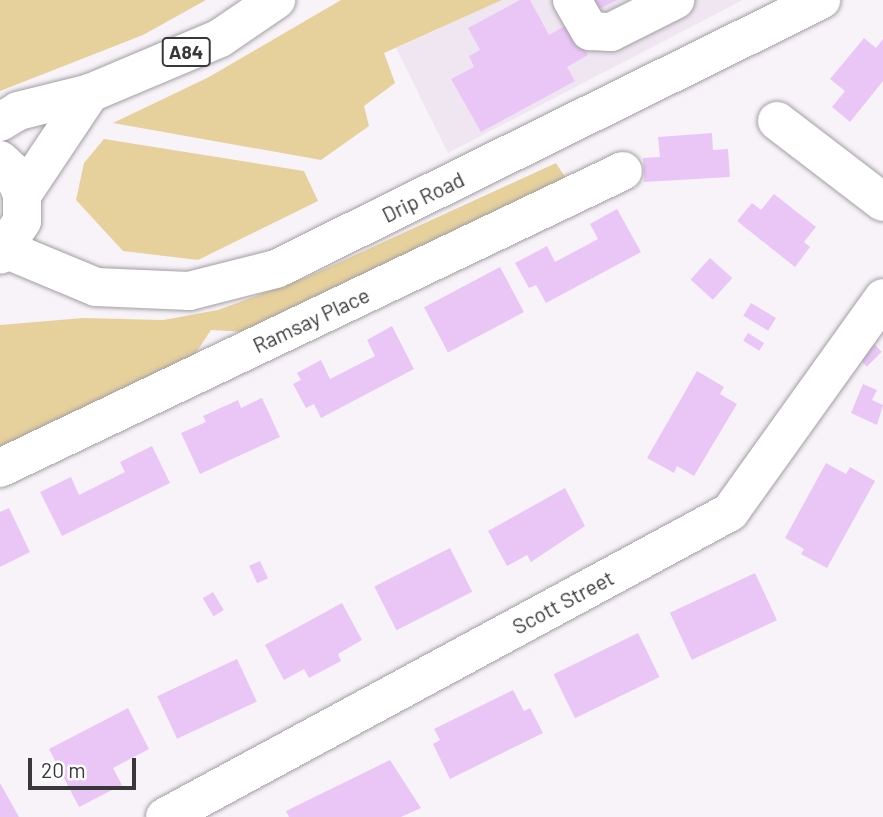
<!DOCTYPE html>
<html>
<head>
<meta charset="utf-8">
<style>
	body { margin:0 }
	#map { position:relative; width:883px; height:817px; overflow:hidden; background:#f8f3f9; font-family:Barlow,sans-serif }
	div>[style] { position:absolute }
	.built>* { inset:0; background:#efe6f2 }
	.green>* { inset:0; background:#e6d19d }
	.building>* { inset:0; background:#eac6f7; transform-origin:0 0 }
	.roads { filter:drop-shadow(0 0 2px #a29ea3) drop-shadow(0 0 2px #a29ea3) }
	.minor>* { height:38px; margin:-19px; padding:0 19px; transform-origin:19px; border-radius:19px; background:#fff }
	.major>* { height:38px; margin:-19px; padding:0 19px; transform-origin:19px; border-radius:19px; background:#fff }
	span { translate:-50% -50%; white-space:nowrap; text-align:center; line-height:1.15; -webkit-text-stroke:5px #fff; paint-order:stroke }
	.shield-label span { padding:2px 5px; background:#fff; border:2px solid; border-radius:5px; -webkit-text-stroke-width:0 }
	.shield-label { font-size:19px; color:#383739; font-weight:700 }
	.street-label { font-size:21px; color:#383739 }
	.scale { position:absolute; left:28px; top:758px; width:108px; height:32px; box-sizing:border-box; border:4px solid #383739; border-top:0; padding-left:9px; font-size:21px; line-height:24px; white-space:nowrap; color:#383739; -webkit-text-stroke:5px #fff; paint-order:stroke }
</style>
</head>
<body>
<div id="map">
	<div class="built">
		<div style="clip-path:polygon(502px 0,743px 0,448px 153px,396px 48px)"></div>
	</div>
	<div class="green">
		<div style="clip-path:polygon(0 0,206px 0,143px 35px,0 91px)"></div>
		<div style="clip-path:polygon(341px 0,502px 0,384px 53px,395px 83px,364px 106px,369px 126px,321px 160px,113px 123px,209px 77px)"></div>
		<div style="clip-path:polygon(104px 139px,304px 171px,318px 201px,198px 260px,123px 251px,76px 200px,84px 163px)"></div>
		<div style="clip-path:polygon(556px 163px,565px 177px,313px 313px,248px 332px,211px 330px,188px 365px,0 452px,0 325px,83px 318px,163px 320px,218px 310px,307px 277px)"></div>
	</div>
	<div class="building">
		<div style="clip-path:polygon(520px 0,530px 0,549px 35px,570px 23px,588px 55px,567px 67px,575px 81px,481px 132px,451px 79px,474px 67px,469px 56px,480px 50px,468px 28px)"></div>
		<div style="clip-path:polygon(585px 0,617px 0,591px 13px)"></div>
		<div style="clip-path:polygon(864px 38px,876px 48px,883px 39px,883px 81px,850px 122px,832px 107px,845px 91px,830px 79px)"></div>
		<div style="clip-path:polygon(712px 133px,713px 150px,728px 149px,730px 177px,644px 182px,643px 158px,660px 157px,658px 137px)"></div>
		<div style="clip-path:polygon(774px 194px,816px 227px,804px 242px,810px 247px,795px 267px,737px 221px,752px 203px,761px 210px)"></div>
		<div style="clip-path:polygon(617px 209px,641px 252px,546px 303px,536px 285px,529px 288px,515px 263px,547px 246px,555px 262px,598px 239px,590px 224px)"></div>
		<div style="left:710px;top:258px;width:30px;height:29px;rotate:42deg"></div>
		<div style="left:500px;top:267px;width:51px;height:86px;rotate:62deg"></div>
		<div style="left:751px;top:303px;width:29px;height:15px;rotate:31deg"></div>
		<div style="clip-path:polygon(392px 326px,414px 369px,321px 418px,314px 404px,306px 408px,293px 384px,301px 380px,297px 373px,321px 360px,330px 379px,375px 356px,367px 340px)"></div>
		<div style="left:748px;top:333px;width:19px;height:9px;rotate:32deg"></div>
		<div style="left:874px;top:344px;width:11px;height:21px;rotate:45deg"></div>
		<div style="clip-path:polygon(697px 371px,724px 387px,720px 394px,737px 404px,694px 476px,677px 466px,674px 473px,647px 458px)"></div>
		<div style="clip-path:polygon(863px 384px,877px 390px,872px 400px,883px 405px,877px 425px,851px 413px)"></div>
		<div style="clip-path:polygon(262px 398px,280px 437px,200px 474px,181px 433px,206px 422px,203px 416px,238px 400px,241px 408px)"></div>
		<div style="clip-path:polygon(152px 446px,170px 483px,62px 536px,40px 492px,71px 477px,79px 495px,125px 472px,120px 462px)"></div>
		<div style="clip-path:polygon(826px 463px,846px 474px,850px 467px,875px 481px,827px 568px,801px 554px,804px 549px,785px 538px)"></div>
		<div style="clip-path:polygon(565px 488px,585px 526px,531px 562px,527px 555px,507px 566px,488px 531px)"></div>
		<div style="clip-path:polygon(9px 508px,30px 552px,0 567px,0 512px)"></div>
		<div style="left:450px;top:548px;width:49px;height:85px;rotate:63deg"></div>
		<div style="left:260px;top:561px;width:19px;height:12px;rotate:65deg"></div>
		<div style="left:755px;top:573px;width:52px;height:94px;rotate:65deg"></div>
		<div style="left:213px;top:592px;width:21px;height:12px;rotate:59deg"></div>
		<div style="clip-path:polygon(342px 603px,362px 640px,338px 654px,341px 661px,309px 678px,304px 669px,284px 680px,265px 645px)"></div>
		<div style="left:638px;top:633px;width:49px;height:94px;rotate:64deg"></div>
		<div style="left:237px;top:659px;width:47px;height:88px;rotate:65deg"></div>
		<div style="clip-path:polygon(513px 690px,524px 711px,530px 708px,543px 733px,450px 779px,433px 744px,440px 740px,434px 729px)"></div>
		<div style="clip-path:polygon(128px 708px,149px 749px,113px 768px,122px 785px,79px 807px,49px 749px)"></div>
		<div style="clip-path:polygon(390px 760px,421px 808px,401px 817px,289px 817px,286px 811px)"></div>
		<div style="clip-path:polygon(0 783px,19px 817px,0 817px)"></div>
	</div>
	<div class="roads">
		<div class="minor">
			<div style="left:572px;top:0;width:36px;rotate:60deg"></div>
			<div style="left:590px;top:31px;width:21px;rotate:3deg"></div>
			<div style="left:611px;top:32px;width:72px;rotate:-26.6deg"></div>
			<div style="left:777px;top:121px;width:133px;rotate:37.4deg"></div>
			<div style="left:7px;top:250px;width:96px;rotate:22.6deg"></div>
			<div style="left:96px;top:287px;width:93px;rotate:2.5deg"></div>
			<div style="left:189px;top:291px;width:90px;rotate:-14.2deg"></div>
			<div style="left:276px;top:269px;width:608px;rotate:-26.27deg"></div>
			<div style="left:0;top:468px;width:690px;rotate:-25.49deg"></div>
			<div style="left:165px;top:817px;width:642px;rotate:-28.36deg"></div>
			<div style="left:730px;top:512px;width:263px;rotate:-54.4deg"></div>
		</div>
		<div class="major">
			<div style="left:0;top:122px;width:21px;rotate:-31deg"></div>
			<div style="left:18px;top:111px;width:74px;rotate:-14deg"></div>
			<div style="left:90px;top:93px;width:141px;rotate:-22.9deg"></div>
			<div style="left:220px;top:38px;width:68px;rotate:-34.2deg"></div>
			<div style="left:0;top:160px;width:16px;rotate:43deg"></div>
			<div style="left:12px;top:171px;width:26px;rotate:67deg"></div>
			<div style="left:22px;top:195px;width:26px;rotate:90deg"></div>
			<div style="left:22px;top:221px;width:40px;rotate:122.9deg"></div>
			<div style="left:22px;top:195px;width:123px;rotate:-56.3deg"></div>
		</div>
	</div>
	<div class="shield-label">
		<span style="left:186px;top:52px">A84</span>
	</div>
	<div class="street-label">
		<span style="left:423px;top:197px;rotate:-26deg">Drip Road</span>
		<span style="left:311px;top:320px;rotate:-25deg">Ramsay Place</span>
		<span style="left:563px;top:602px;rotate:-28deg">Scott Street</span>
	</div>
	<div class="scale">20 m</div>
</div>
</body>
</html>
